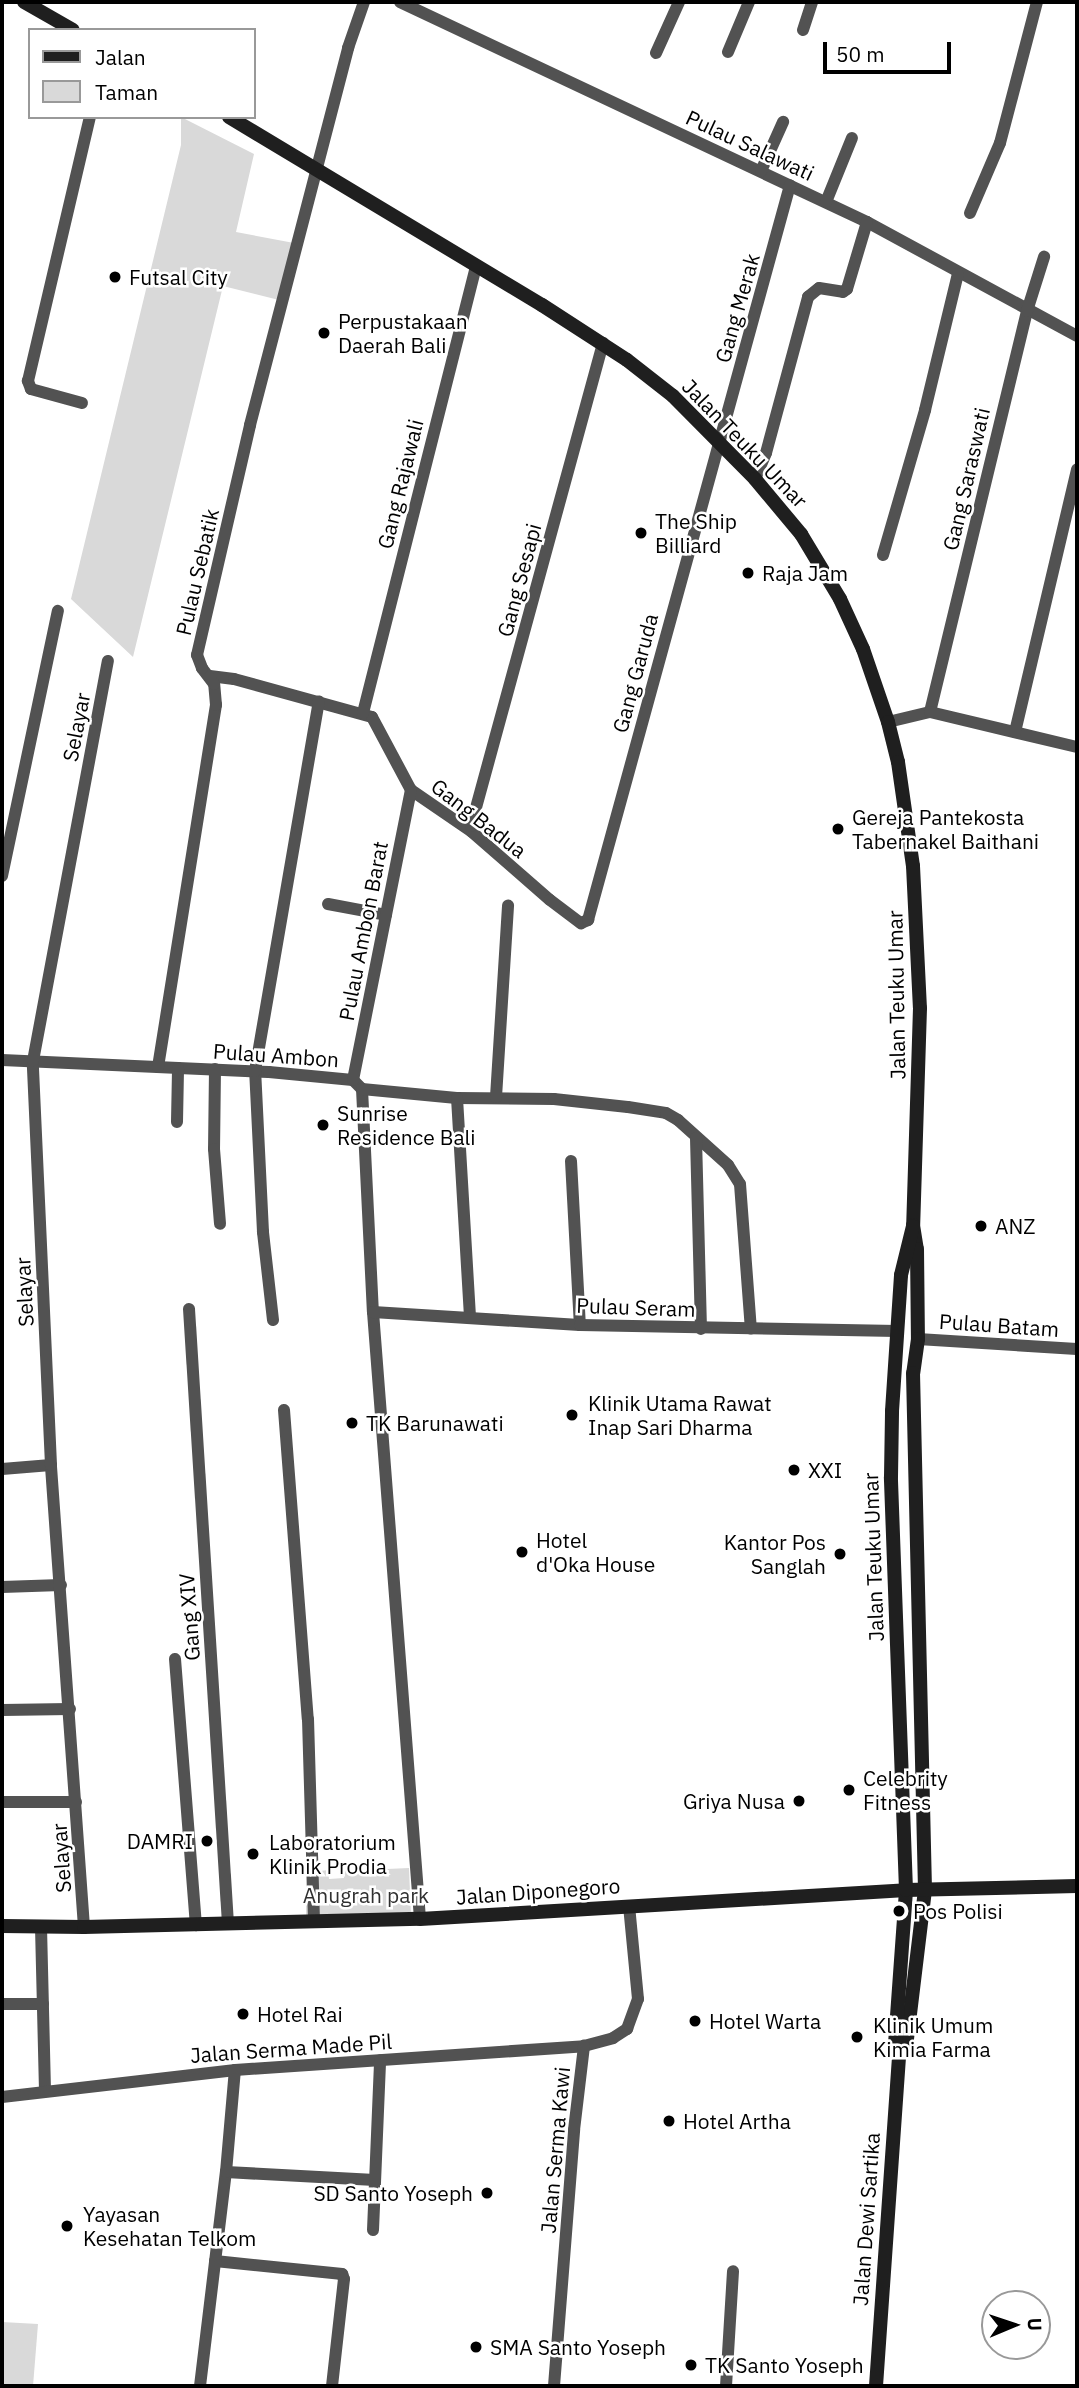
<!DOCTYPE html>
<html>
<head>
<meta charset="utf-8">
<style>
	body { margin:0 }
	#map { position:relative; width:1079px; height:2388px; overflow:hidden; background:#fff; font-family:"IBM Plex Sans",sans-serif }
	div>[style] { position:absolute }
	.green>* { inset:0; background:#d9d9d9 }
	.minor>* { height:12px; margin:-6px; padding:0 6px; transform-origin:6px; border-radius:6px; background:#525252 }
	.secondary>* { height:14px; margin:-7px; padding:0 7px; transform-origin:7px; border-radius:7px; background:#1f1f1f }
	.dots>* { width:19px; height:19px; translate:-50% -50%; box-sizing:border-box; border:4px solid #fff; border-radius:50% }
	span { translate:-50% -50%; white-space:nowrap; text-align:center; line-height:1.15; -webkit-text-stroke:5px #fff; paint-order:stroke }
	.street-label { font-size:21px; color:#000 }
	.poi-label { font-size:21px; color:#000 }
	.left { translate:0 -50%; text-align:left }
	.right { translate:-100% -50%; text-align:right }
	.park-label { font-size:21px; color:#303030 }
	.frame { position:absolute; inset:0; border:4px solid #000; pointer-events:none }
	.legend { position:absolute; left:28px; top:28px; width:228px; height:91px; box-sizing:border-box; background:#fff; border:2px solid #999; margin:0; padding:9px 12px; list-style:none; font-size:21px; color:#000 }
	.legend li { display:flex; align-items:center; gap:14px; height:35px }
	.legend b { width:35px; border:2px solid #999 }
	.north { position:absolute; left:981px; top:2290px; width:70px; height:70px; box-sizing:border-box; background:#fff; border:2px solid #999; border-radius:50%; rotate:88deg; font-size:19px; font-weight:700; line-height:28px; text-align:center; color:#000 }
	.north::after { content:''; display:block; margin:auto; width:24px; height:32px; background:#000; clip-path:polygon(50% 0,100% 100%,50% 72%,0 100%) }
	.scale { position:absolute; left:823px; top:42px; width:128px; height:32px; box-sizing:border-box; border:4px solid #000; border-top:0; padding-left:9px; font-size:21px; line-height:24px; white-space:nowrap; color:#000; -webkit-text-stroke:5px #fff; paint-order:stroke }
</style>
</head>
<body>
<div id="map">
	<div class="green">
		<div style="clip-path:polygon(181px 117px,254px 154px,236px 232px,294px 243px,279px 300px,223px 286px,133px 657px,71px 599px,181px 145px)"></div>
		<div style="clip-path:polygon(409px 1868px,411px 1916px,306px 1923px,306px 1873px,328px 1870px,329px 1879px,344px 1878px,343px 1871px)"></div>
		<div style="clip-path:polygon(2px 2322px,38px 2324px,33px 2386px,2px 2386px)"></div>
	</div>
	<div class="minor">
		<div style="left:400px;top:2px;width:516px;rotate:25.22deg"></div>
		<div style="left:867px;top:222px;width:239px;rotate:28.5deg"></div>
		<div style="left:803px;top:30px;width:29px;rotate:-72deg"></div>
		<div style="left:728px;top:52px;width:54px;rotate:-67.2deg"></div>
		<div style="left:656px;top:53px;width:56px;rotate:-65.7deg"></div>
		<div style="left:761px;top:171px;width:54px;rotate:-65.8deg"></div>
		<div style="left:826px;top:202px;width:69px;rotate:-67.9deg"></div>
		<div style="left:970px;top:213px;width:76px;rotate:-66.8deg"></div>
		<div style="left:1000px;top:143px;width:146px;rotate:-75.3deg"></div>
		<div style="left:82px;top:403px;width:53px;rotate:-164.6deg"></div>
		<div style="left:31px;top:389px;width:9px;rotate:-111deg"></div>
		<div style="left:28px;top:381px;width:271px;rotate:-76.8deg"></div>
		<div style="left:755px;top:479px;width:28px;rotate:-67deg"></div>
		<div style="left:766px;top:453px;width:162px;rotate:-74.9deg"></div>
		<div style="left:808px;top:297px;width:14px;rotate:-39deg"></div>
		<div style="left:819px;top:288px;width:24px;rotate:9deg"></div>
		<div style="left:843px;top:292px;width:5px;rotate:-37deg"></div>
		<div style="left:847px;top:289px;width:70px;rotate:-73.4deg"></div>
		<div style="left:883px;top:555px;width:151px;rotate:-73.8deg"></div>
		<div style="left:925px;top:410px;width:140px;rotate:-76.4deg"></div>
		<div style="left:210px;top:676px;width:24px;rotate:7deg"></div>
		<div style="left:234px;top:679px;width:143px;rotate:15.4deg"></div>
		<div style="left:372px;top:717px;width:83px;rotate:61.9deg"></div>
		<div style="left:930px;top:712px;width:413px;rotate:-76.4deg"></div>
		<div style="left:1027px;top:311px;width:57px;rotate:-72.5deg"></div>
		<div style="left:363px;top:713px;width:462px;rotate:-75.8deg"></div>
		<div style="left:888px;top:722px;width:43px;rotate:-13.4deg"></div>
		<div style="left:930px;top:712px;width:151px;rotate:13.4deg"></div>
		<div style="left:1015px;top:732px;width:270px;rotate:-76.7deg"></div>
		<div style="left:411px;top:790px;width:74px;rotate:34.5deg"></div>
		<div style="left:472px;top:832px;width:103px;rotate:41.1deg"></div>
		<div style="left:550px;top:900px;width:39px;rotate:37deg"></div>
		<div style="left:581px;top:923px;width:8px;rotate:-23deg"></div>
		<div style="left:588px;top:920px;width:762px;rotate:-74.63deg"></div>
		<div style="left:471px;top:826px;width:501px;rotate:-74.71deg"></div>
		<div style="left:2px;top:876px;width:271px;rotate:-78.1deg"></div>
		<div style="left:328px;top:904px;width:59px;rotate:10.7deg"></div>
		<div style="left:2px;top:1060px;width:267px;rotate:2.6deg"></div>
		<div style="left:269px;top:1072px;width:84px;rotate:5.4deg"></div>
		<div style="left:353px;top:1080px;width:13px;rotate:45deg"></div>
		<div style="left:362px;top:1089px;width:223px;rotate:87.2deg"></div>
		<div style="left:373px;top:1312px;width:609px;rotate:85.57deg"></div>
		<div style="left:158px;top:1067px;width:367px;rotate:-80.9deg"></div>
		<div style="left:216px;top:705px;width:21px;rotate:-95deg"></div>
		<div style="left:214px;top:684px;width:20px;rotate:-127deg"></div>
		<div style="left:202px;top:668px;width:14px;rotate:-111deg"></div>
		<div style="left:197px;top:655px;width:236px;rotate:-77deg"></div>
		<div style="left:250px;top:425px;width:390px;rotate:-75.4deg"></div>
		<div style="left:348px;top:48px;width:49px;rotate:-70.8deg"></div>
		<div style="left:215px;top:1069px;width:80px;rotate:90.7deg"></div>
		<div style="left:214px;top:1149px;width:75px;rotate:85.4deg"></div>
		<div style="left:353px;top:1080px;width:296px;rotate:-78.7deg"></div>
		<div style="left:362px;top:1089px;width:95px;rotate:5.4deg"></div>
		<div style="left:457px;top:1098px;width:97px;rotate:0.6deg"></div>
		<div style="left:554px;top:1099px;width:74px;rotate:6.2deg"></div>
		<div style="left:628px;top:1107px;width:38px;rotate:9deg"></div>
		<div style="left:666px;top:1113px;width:14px;rotate:30deg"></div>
		<div style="left:678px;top:1120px;width:67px;rotate:42deg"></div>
		<div style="left:728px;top:1165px;width:22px;rotate:58deg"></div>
		<div style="left:740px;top:1184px;width:145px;rotate:85.7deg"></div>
		<div style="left:496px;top:1097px;width:192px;rotate:-86.4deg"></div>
		<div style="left:457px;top:1098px;width:219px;rotate:86.6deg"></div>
		<div style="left:177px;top:1122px;width:54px;rotate:-88.9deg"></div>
		<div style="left:696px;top:1138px;width:191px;rotate:88.5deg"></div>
		<div style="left:571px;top:1161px;width:164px;rotate:86.9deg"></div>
		<div style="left:189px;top:1309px;width:615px;rotate:86.37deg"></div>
		<div style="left:373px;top:1312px;width:207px;rotate:3.6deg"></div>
		<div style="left:580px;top:1325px;width:317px;rotate:1.1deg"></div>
		<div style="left:273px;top:1320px;width:89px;rotate:-96.5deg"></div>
		<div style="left:263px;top:1232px;width:161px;rotate:-92.8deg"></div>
		<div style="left:255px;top:1071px;width:375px;rotate:-80.2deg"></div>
		<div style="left:918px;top:1339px;width:159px;rotate:3.6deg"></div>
		<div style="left:284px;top:1410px;width:310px;rotate:85.6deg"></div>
		<div style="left:308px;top:1719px;width:203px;rotate:88.3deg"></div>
		<div style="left:2px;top:1469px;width:49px;rotate:-4.7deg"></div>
		<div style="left:2px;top:1587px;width:59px;rotate:-1.9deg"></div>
		<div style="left:175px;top:1659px;width:267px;rotate:85.5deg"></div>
		<div style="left:2px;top:1710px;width:68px;rotate:-0.8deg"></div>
		<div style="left:2px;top:1802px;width:74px"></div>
		<div style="left:41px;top:1927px;width:163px;rotate:88.6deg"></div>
		<div style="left:84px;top:1927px;width:463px;rotate:-94.1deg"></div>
		<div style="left:51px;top:1465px;width:404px;rotate:-92.6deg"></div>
		<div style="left:33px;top:1061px;width:407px;rotate:-79.4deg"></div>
		<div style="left:2px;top:2004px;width:41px"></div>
		<div style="left:2px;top:2097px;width:235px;rotate:-6.6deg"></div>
		<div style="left:235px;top:2070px;width:350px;rotate:-3.9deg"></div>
		<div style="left:584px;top:2046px;width:30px;rotate:-15deg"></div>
		<div style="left:613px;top:2038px;width:17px;rotate:-33deg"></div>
		<div style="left:627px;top:2029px;width:32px;rotate:-70deg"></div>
		<div style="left:638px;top:1999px;width:93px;rotate:-95.5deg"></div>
		<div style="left:226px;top:2172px;width:149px;rotate:3.1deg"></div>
		<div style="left:373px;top:2230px;width:170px;rotate:-87.6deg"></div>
		<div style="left:215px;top:2261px;width:128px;rotate:5.8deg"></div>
		<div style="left:342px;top:2274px;width:5px;rotate:68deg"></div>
		<div style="left:344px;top:2279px;width:108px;rotate:96.4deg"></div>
		<div style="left:200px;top:2386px;width:216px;rotate:-83.1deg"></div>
		<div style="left:226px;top:2172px;width:102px;rotate:-85deg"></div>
		<div style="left:554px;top:2386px;width:257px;rotate:-85.5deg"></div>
		<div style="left:574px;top:2130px;width:85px;rotate:-83.2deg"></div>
		<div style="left:726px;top:2386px;width:115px;rotate:-86.5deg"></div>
	</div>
	<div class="secondary">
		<div style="left:24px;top:2px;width:56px;rotate:29.7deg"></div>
		<div style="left:229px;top:117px;width:365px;rotate:31deg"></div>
		<div style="left:542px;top:305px;width:101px;rotate:32.9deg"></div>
		<div style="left:627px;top:360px;width:58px;rotate:38deg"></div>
		<div style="left:673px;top:396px;width:117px;rotate:45.3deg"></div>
		<div style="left:755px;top:479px;width:72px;rotate:50.1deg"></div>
		<div style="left:801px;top:534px;width:76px;rotate:59deg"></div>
		<div style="left:840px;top:599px;width:55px;rotate:65.3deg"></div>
		<div style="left:863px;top:649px;width:77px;rotate:71.1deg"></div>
		<div style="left:888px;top:722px;width:41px;rotate:76deg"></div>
		<div style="left:898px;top:762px;width:105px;rotate:81.8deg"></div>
		<div style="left:913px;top:866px;width:142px;rotate:87.2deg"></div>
		<div style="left:920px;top:1008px;width:217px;rotate:91.8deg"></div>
		<div style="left:913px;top:1225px;width:24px;rotate:81deg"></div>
		<div style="left:917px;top:1249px;width:90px;rotate:89.4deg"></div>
		<div style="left:918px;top:1339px;width:34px;rotate:98deg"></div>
		<div style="left:913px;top:1373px;width:517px;rotate:88.67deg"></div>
		<div style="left:925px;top:1890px;width:159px;rotate:96.9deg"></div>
		<div style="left:906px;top:2048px;width:9px;rotate:139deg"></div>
		<div style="left:2px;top:1926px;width:82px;rotate:0.7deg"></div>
		<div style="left:84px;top:1927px;width:336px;rotate:-1.4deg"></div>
		<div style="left:420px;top:1919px;width:487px;rotate:-3.4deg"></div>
		<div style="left:906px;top:1890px;width:171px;rotate:-1.3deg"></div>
		<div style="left:876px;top:2386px;width:333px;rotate:-86deg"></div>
		<div style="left:899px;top:2054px;width:11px;rotate:-112deg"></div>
		<div style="left:895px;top:2044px;width:154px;rotate:-85.9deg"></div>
		<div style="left:906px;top:1890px;width:413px;rotate:-92.1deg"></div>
		<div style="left:891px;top:1477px;width:66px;rotate:-89.1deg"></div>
		<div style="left:892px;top:1411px;width:136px;rotate:-86.2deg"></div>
		<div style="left:901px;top:1275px;width:50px;rotate:-76.2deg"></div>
	</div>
	<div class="dots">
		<div style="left:115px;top:277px;background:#000"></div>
		<div style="left:324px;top:333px;background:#000"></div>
		<div style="left:641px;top:533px;background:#000"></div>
		<div style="left:748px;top:573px;background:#000"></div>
		<div style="left:838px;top:829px;background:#000"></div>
		<div style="left:323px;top:1125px;background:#000"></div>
		<div style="left:981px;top:1226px;background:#000"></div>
		<div style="left:572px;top:1415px;background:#000"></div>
		<div style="left:352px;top:1423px;background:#000"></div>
		<div style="left:794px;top:1470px;background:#000"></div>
		<div style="left:522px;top:1552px;background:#000"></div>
		<div style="left:840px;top:1554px;background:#000"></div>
		<div style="left:849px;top:1790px;background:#000"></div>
		<div style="left:799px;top:1801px;background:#000"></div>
		<div style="left:207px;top:1841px;background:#000"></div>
		<div style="left:253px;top:1854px;background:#000"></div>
		<div style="left:899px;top:1911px;background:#000"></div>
		<div style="left:243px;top:2014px;background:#000"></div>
		<div style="left:695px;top:2021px;background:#000"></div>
		<div style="left:857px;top:2037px;background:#000"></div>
		<div style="left:669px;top:2121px;background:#000"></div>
		<div style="left:487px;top:2193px;background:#000"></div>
		<div style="left:67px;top:2226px;background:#000"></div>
		<div style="left:476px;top:2347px;background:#000"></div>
		<div style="left:691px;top:2365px;background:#000"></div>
	</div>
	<div class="street-label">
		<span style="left:750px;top:145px;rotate:25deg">Pulau Salawati</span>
		<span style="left:737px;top:308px;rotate:-74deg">Gang Merak</span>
		<span style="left:745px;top:443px;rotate:46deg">Jalan Teuku Umar</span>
		<span style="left:966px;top:479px;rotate:-77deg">Gang Saraswati</span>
		<span style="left:400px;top:484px;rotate:-76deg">Gang Rajawali</span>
		<span style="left:197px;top:572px;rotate:-77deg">Pulau Sebatik</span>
		<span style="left:519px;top:580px;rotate:-75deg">Gang Sesapi</span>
		<span style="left:635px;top:673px;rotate:-75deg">Gang Garuda</span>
		<span style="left:76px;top:727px;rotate:-79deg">Selayar</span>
		<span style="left:479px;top:818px;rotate:38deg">Gang Badua</span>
		<span style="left:363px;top:931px;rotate:-79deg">Pulau Ambon Barat</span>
		<span style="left:896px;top:995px;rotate:-91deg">Jalan Teuku Umar</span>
		<span style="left:276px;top:1055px;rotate:4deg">Pulau Ambon</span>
		<span style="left:24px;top:1292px;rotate:-93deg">Selayar</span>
		<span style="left:636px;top:1307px;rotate:2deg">Pulau Seram</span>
		<span style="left:999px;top:1325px;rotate:4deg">Pulau Batam</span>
		<span style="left:873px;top:1557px;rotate:-92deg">Jalan Teuku Umar</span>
		<span style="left:189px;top:1617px;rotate:-94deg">Gang XIV</span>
		<span style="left:61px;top:1858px;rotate:-94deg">Selayar</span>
		<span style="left:538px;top:1891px;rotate:-4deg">Jalan Diponegoro</span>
		<span style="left:291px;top:2048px;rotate:-4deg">Jalan Serma Made Pil</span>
		<span style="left:555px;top:2150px;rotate:-85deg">Jalan Serma Kawi</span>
		<span style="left:866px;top:2219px;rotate:-86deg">Jalan Dewi Sartika</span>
	</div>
	<div class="poi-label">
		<span class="left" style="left:129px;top:277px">Futsal City</span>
		<span class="left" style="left:338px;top:333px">Perpustakaan<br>Daerah Bali</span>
		<span class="left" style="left:655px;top:533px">The Ship<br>Billiard</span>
		<span class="left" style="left:762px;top:573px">Raja Jam</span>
		<span class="left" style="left:852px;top:829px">Gereja Pantekosta<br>Tabernakel Baithani</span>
		<span class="left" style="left:337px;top:1125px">Sunrise<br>Residence Bali</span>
		<span class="left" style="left:995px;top:1226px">ANZ</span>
		<span class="left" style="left:588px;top:1415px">Klinik Utama Rawat<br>Inap Sari Dharma</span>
		<span class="left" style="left:366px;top:1423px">TK Barunawati</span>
		<span class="left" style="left:808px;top:1470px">XXI</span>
		<span class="left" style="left:536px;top:1552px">Hotel<br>d'Oka House</span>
		<span class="right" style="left:826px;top:1554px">Kantor Pos<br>Sanglah</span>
		<span class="left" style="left:863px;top:1790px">Celebrity<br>Fitness</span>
		<span class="right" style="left:785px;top:1801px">Griya Nusa</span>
		<span class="right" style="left:193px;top:1841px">DAMRI</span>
		<span class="left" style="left:269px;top:1854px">Laboratorium<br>Klinik Prodia</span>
		<span class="left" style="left:913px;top:1911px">Pos Polisi</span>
		<span class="left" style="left:257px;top:2014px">Hotel Rai</span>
		<span class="left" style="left:709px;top:2021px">Hotel Warta</span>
		<span class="left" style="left:873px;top:2037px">Klinik Umum<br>Kimia Farma</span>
		<span class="left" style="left:683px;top:2121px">Hotel Artha</span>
		<span class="right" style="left:473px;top:2193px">SD Santo Yoseph</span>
		<span class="left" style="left:83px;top:2226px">Yayasan<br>Kesehatan Telkom</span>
		<span class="left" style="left:490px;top:2347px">SMA Santo Yoseph</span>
		<span class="left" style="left:705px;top:2365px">TK Santo Yoseph</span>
	</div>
	<div class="park-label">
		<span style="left:366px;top:1895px">Anugrah park</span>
	</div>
	<div class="frame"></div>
	<ul class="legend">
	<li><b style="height:9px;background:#1f1f1f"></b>Jalan</li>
	<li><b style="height:19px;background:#d9d9d9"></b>Taman</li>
	</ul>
	<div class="north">U</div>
	<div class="scale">50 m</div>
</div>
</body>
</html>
